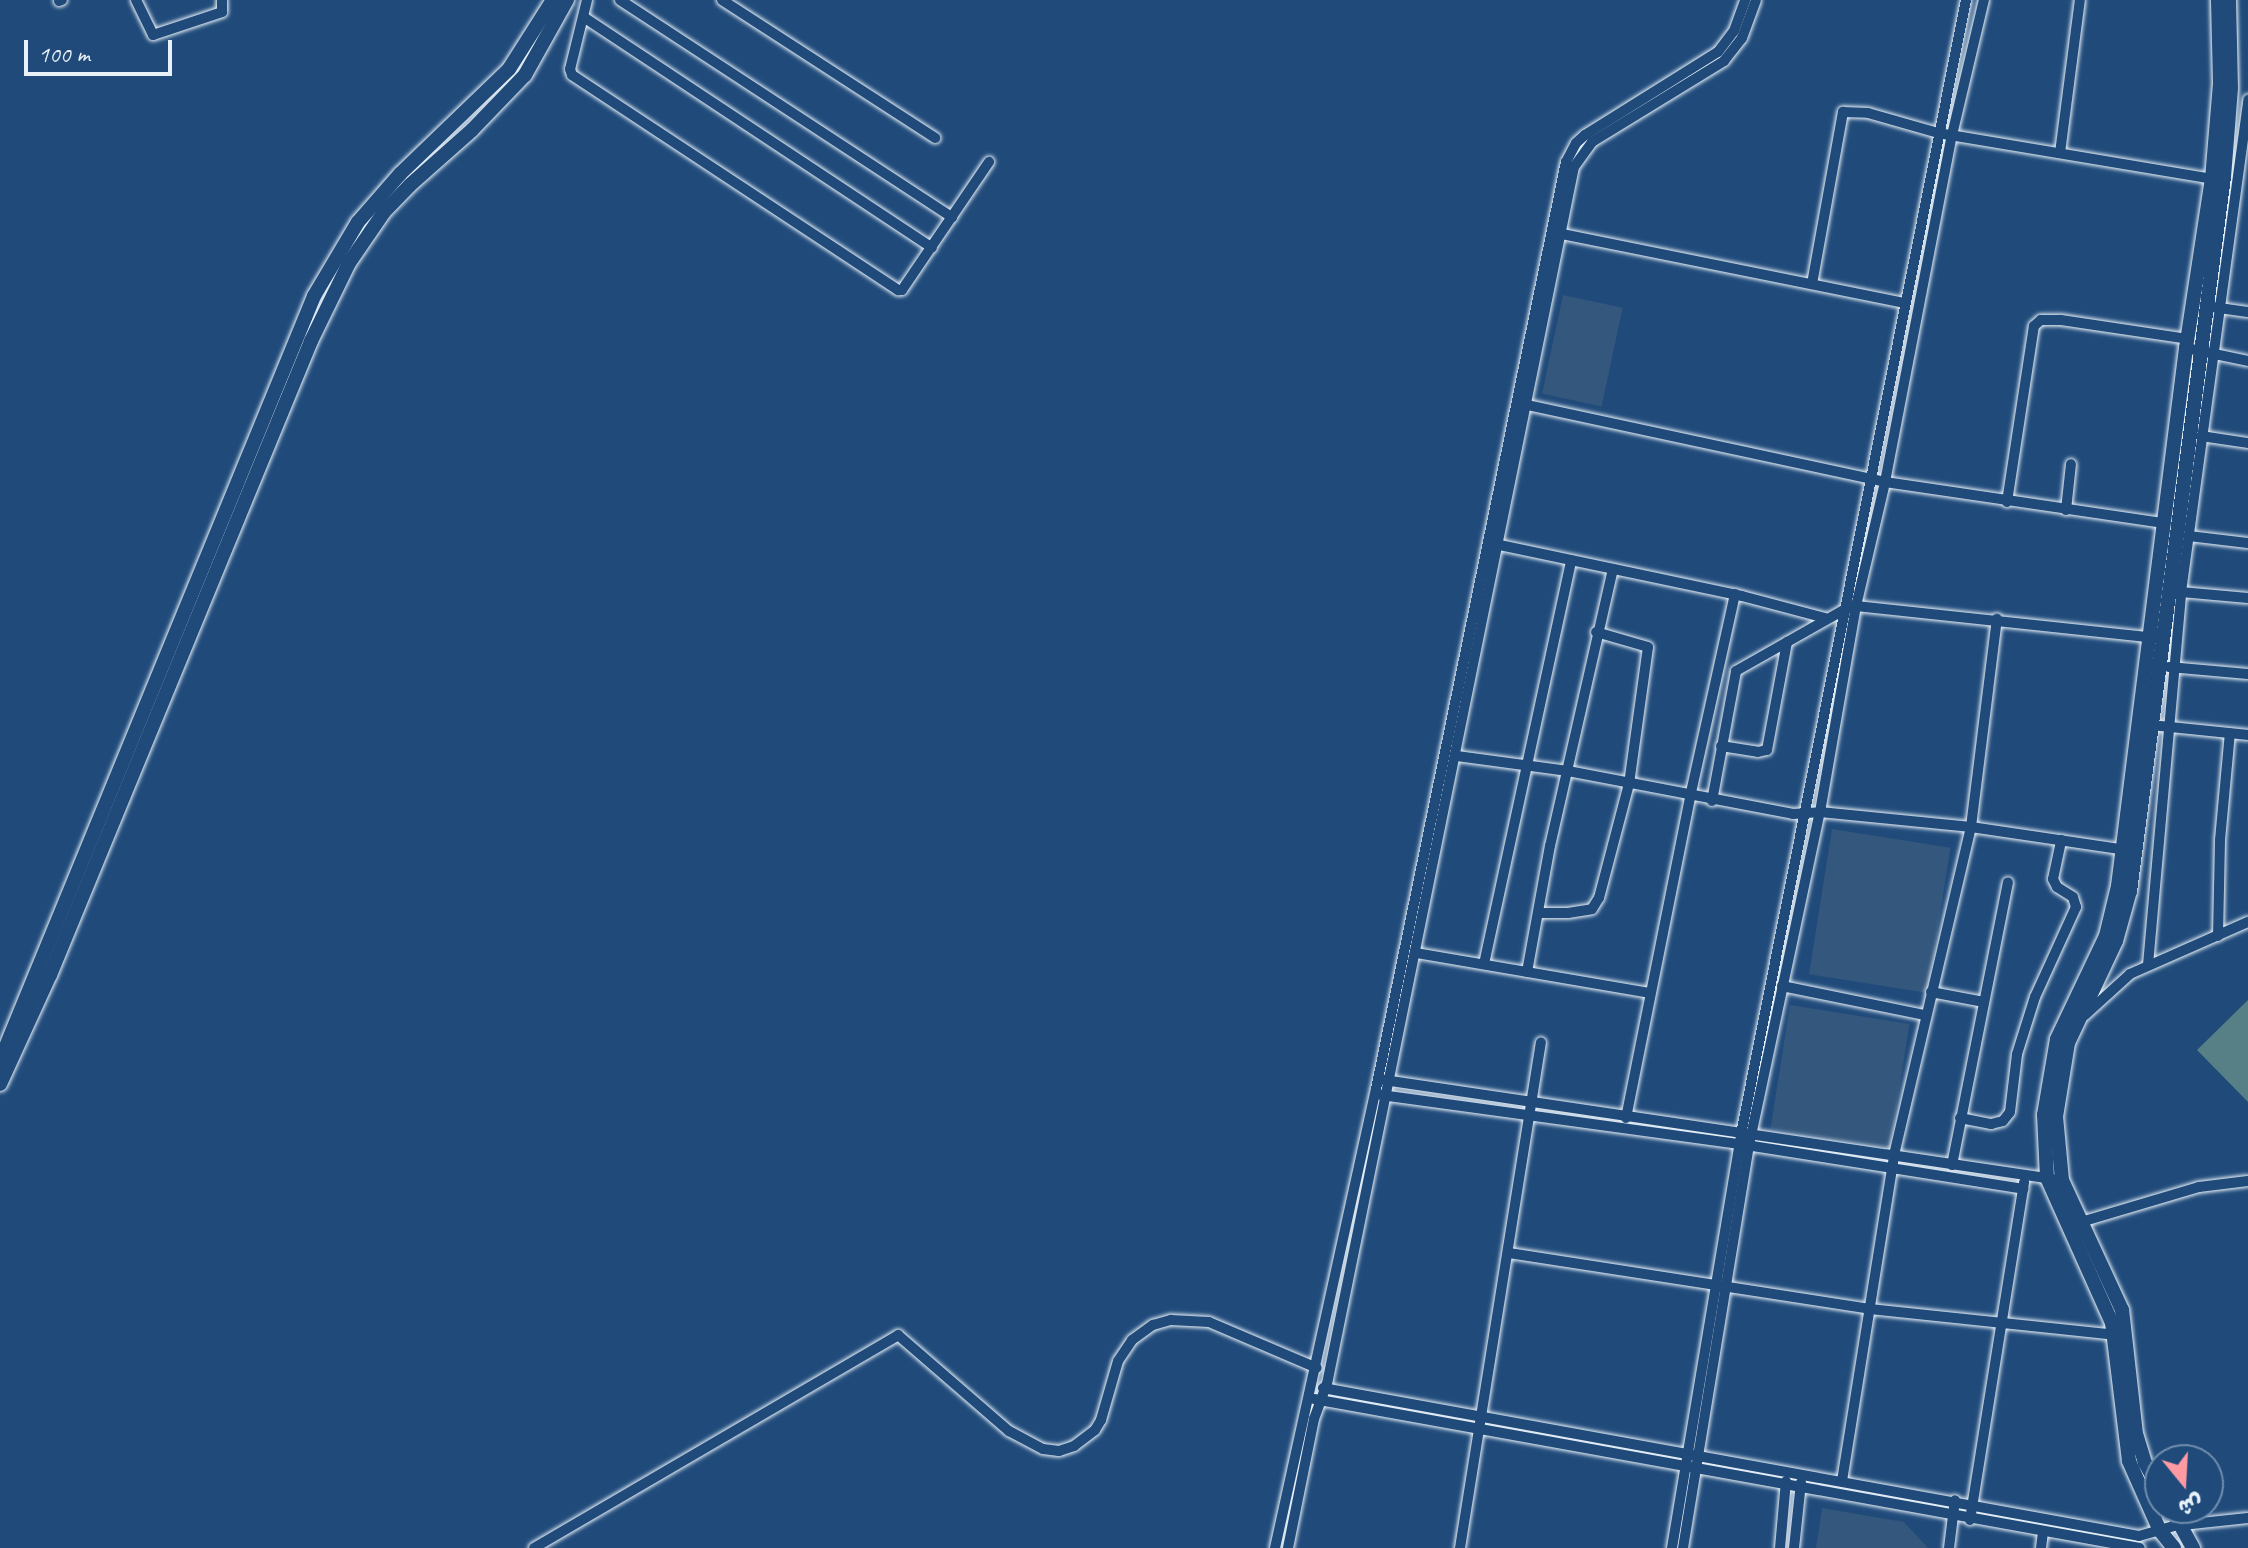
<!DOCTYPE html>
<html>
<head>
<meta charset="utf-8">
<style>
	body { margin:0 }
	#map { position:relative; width:2248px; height:1548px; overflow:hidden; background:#1f4a7a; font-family:Caveat,"Playpen Sans Arabic",sans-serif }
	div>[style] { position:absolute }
	.built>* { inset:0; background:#34577d; transform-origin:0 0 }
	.green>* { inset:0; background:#578086 }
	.roads { filter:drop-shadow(0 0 2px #e8f1f8) drop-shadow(0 0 2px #e8f1f8) }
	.street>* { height:10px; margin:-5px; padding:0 5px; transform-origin:5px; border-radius:5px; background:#1f4a7a }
	.secondary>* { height:14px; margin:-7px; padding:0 7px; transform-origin:7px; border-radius:7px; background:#1f4a7a }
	span { translate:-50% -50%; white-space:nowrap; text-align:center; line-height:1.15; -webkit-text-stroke:8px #1f4a7a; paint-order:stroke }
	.north { position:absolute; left:2144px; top:1444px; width:80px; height:80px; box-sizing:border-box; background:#1f4a7a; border:2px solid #6f8dac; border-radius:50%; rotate:162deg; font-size:22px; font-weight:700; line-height:32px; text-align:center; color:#e8f1f8 }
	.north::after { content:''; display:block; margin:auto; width:28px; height:36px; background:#ff9aa2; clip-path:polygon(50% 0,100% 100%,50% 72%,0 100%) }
	.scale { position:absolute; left:24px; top:40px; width:148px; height:36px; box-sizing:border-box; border:4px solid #e8f1f8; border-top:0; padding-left:10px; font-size:24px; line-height:28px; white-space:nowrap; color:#e8f1f8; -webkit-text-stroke:6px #1f4a7a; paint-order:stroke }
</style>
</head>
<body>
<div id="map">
	<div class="built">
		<div style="left:1563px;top:295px;width:61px;height:101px;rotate:12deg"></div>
		<div style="left:1832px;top:829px;width:120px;height:147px;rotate:9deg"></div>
		<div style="left:1790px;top:1005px;width:121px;height:125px;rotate:9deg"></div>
		<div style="clip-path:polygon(1822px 1508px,1904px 1522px,1928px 1548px,1816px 1548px)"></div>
	</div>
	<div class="green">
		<div style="clip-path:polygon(2248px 1000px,2248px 1102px,2197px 1050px)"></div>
	</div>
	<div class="roads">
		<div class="street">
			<div style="left:136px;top:0;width:39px;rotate:64deg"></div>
			<div style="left:153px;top:35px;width:73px;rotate:-18.4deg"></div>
			<div style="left:222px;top:12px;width:12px;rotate:-90deg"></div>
			<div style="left:587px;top:0;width:71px;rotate:103.8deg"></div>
			<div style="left:570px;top:69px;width:6px;rotate:72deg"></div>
			<div style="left:572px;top:75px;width:391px;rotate:33.4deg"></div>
			<div style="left:898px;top:290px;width:4px"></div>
			<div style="left:902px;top:290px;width:155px;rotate:-55.8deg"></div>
			<div style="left:620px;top:0;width:397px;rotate:33.2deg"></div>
			<div style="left:722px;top:0;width:254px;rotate:32.9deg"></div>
			<div style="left:59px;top:1px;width:3px;rotate:-18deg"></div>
			<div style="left:585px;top:18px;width:416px;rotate:33.5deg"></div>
			<div style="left:2060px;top:153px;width:154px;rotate:-82.6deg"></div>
			<div style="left:1562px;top:234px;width:350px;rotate:11.4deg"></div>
			<div style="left:1812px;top:284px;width:175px;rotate:-79.8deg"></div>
			<div style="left:1843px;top:112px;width:25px;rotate:2deg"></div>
			<div style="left:1868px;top:113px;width:73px;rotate:15.9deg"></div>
			<div style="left:1938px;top:133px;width:278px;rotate:9.5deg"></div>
			<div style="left:2212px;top:307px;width:36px;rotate:8deg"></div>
			<div style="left:2186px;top:348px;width:63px;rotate:11.8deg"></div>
			<div style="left:1527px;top:405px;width:366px;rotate:12.1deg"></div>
			<div style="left:1885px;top:482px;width:282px;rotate:8.4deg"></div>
			<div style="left:2201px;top:436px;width:48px;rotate:8.5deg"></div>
			<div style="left:2007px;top:502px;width:178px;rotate:-81.3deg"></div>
			<div style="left:2034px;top:326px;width:9px;rotate:-41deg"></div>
			<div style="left:2041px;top:320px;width:20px"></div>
			<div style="left:2061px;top:320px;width:128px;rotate:8.5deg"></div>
			<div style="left:2066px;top:510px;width:46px;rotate:-83.8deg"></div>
			<div style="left:2189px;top:536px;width:59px;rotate:6.8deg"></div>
			<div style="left:1495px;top:544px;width:252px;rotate:11.9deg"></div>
			<div style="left:1742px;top:596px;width:86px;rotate:14.8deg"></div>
			<div style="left:2181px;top:592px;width:67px;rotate:5.1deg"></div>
			<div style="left:2169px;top:667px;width:79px;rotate:5.1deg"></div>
			<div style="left:2151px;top:725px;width:98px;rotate:5.9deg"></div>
			<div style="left:1721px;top:746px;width:37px;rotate:9deg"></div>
			<div style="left:1758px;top:752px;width:9px;rotate:-13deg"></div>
			<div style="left:1767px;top:750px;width:110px;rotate:-79.5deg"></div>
			<div style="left:1457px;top:756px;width:112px;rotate:7.7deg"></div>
			<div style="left:1568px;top:771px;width:229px;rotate:10.8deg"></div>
			<div style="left:1793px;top:814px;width:27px;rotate:-4deg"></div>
			<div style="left:1820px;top:812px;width:152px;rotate:5.7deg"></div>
			<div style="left:1971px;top:827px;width:157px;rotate:8.4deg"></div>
			<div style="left:1712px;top:801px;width:132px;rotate:-79.5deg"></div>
			<div style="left:1736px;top:671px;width:124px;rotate:-29.5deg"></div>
			<div style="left:1844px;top:610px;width:13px;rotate:-18deg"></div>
			<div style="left:1856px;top:606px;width:302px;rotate:6.1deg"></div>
			<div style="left:1538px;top:913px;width:30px"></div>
			<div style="left:1568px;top:913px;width:24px;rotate:-9deg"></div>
			<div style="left:1592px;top:909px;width:13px;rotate:-58deg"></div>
			<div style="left:1599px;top:898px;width:118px;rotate:-75.3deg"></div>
			<div style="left:1629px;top:784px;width:138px;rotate:-82.1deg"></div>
			<div style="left:1648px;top:647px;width:54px;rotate:-163.9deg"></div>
			<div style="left:2218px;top:936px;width:96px;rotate:-88.8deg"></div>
			<div style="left:2220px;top:840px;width:107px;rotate:-84.7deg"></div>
			<div style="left:1416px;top:953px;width:236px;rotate:9.7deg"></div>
			<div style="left:1484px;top:964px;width:413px;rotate:-77.8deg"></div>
			<div style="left:2148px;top:965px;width:374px;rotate:-84.9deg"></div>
			<div style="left:2181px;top:592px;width:497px;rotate:-82.2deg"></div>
			<div style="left:1527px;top:972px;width:128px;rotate:-79.7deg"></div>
			<div style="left:1550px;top:846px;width:284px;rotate:-77.2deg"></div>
			<div style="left:1782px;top:986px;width:146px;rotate:11.5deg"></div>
			<div style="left:1931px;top:992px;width:54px;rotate:10.7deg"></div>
			<div style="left:2085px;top:1015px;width:61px;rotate:-42.3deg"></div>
			<div style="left:2130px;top:974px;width:129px;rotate:-23.8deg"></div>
			<div style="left:1384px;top:1080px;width:676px;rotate:8.42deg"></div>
			<div style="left:1381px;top:1095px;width:362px;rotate:7.8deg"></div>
			<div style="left:1740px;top:1144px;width:287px;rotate:9deg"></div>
			<div style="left:1626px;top:1118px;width:327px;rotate:-78.7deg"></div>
			<div style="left:1690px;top:797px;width:208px;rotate:-77.5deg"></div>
			<div style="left:1960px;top:1118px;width:32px;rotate:11deg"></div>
			<div style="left:1991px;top:1124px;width:12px;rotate:-14deg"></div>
			<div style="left:2003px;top:1121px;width:11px;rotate:-52deg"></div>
			<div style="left:2010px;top:1112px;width:58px;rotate:-83.1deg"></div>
			<div style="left:2017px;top:1054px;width:60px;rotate:-72.5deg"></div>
			<div style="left:2035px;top:997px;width:99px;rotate:-65.5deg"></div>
			<div style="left:2076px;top:907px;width:10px;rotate:-107deg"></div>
			<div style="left:2073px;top:897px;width:19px;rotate:-148deg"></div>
			<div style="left:2057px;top:887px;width:9px;rotate:-117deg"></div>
			<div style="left:2053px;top:879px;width:40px;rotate:-78deg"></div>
			<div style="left:1952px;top:1165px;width:288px;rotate:-78.8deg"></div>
			<div style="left:2081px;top:1222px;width:123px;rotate:-16.5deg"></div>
			<div style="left:2199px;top:1187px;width:49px;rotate:-7deg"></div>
			<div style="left:1509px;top:1253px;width:365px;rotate:8.8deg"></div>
			<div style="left:1870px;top:1309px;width:248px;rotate:6deg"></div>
			<div style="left:1323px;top:1388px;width:829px;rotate:10.28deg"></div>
			<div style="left:2139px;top:1536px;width:35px;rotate:-16deg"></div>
			<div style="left:2173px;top:1526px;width:75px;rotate:-6.1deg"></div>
			<div style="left:1314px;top:1399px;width:839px;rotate:10.23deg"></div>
			<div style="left:1842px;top:1481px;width:330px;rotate:-80.9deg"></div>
			<div style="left:1894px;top:1155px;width:337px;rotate:-76.8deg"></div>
			<div style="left:1971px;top:827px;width:210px;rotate:-82.9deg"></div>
			<div style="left:1970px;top:1520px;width:342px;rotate:-80.9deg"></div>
			<div style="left:534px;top:1548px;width:422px;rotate:-30.3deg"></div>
			<div style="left:898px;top:1335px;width:147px;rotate:40.9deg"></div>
			<div style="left:1009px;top:1431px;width:38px;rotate:28deg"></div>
			<div style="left:1043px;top:1449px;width:16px;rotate:7deg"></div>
			<div style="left:1059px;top:1451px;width:16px;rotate:-18deg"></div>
			<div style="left:1074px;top:1446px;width:26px;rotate:-37deg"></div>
			<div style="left:1095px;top:1430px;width:12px;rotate:-59deg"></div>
			<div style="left:1101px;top:1420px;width:61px;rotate:-73.9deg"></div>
			<div style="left:1118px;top:1361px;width:25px;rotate:-56deg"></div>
			<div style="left:1132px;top:1340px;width:26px;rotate:-36deg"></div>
			<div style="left:1153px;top:1325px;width:19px;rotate:-16deg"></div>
			<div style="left:1171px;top:1320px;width:38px;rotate:3deg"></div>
			<div style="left:1209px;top:1322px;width:117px;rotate:23.1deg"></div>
			<div style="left:1275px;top:1548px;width:470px;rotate:-77.6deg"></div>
			<div style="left:1376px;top:1089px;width:946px;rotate:-78.42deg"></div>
			<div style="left:1566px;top:162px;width:21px;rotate:-62deg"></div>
			<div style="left:1576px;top:143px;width:12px;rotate:-42deg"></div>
			<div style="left:1585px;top:135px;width:157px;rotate:-32deg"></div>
			<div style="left:1718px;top:52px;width:26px;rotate:-53deg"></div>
			<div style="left:1734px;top:31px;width:33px;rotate:-70deg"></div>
			<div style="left:1288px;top:1548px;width:132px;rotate:-78.6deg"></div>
			<div style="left:1314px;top:1419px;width:37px;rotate:-70deg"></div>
			<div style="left:1327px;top:1384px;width:1242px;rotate:-78.53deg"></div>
			<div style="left:1574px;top:167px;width:31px;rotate:-54deg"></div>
			<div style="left:1592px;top:142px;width:155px;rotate:-31.5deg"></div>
			<div style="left:1724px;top:61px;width:29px;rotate:-52deg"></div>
			<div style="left:1742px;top:38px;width:40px;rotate:-69.8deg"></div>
			<div style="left:1460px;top:1548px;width:512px;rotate:-80.91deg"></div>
			<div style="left:1672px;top:1548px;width:420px;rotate:-80.5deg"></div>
			<div style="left:1741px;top:1134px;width:1156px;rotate:-78.78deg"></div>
			<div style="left:1683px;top:1548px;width:408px;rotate:-80.7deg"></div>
			<div style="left:1749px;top:1145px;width:340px;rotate:-78deg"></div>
			<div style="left:1820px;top:812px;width:209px;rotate:-80.1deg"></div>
			<div style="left:1856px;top:606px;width:127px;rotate:-76.8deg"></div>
			<div style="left:1885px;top:482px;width:353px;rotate:-79.1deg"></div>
			<div style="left:1952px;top:135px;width:139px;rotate:-76.7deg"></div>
			<div style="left:1780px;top:1548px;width:67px;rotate:-84.9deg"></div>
			<div style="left:1794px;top:1548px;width:66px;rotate:-83.9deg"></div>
			<div style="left:1949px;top:1548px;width:48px;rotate:-82.9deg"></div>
			<div style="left:2041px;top:1548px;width:17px;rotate:-83deg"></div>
		</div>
		<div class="secondary">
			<div style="left:0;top:1061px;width:827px;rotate:-67.68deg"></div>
			<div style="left:314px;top:296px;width:86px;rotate:-59.3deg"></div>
			<div style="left:358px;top:222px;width:64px;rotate:-48.8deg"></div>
			<div style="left:400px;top:174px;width:151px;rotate:-43.9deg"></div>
			<div style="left:509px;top:69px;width:82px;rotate:-57.5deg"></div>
			<div style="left:0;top:1084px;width:120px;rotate:-65.4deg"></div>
			<div style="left:50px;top:975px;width:686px;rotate:-67.62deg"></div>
			<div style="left:311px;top:341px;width:87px;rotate:-64deg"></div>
			<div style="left:349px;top:263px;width:62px;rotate:-55.5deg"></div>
			<div style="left:384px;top:212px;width:37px;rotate:-46deg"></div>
			<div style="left:410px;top:185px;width:83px;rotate:-41.6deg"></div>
			<div style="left:472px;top:130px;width:76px;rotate:-46.1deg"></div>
			<div style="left:525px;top:75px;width:86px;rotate:-60.8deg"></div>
			<div style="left:2160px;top:1490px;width:31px;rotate:-119deg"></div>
			<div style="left:2145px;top:1463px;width:30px;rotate:-107deg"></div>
			<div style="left:2136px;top:1434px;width:125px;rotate:-96.4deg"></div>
			<div style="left:2122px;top:1310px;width:143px;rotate:-114.8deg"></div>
			<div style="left:2062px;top:1180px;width:63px;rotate:-95.4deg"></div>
			<div style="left:2056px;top:1117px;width:75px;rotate:-80.8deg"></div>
			<div style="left:2068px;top:1043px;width:113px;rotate:-64.8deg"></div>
			<div style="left:2116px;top:941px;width:52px;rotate:-74.4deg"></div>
			<div style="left:2130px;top:891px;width:720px;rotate:-82.5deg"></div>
			<div style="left:2224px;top:177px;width:89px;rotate:-85.5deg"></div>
			<div style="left:2231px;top:88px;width:88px;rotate:-91.3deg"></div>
			<div style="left:2171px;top:1508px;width:46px;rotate:61.2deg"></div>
			<div style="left:2174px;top:1548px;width:22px;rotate:-129deg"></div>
			<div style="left:2160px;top:1531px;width:77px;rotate:-113.9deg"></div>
			<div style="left:2129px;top:1461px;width:139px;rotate:-97deg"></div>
			<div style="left:2112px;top:1323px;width:159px;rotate:-114.1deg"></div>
			<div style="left:2047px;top:1178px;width:63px;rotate:-92.7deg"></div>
			<div style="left:2044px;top:1115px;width:77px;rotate:-80.3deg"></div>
			<div style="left:2057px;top:1039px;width:114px;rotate:-64.6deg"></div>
			<div style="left:2106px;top:936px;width:51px;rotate:-76.5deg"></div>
			<div style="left:2118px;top:886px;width:542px;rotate:-82.8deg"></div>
			<div style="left:2186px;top:348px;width:171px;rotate:-81.3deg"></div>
			<div style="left:2212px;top:179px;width:96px;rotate:-85.2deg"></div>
			<div style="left:2220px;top:83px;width:83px;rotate:-91.4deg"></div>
		</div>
	</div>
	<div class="north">ش</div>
	<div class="scale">100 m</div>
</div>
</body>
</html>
